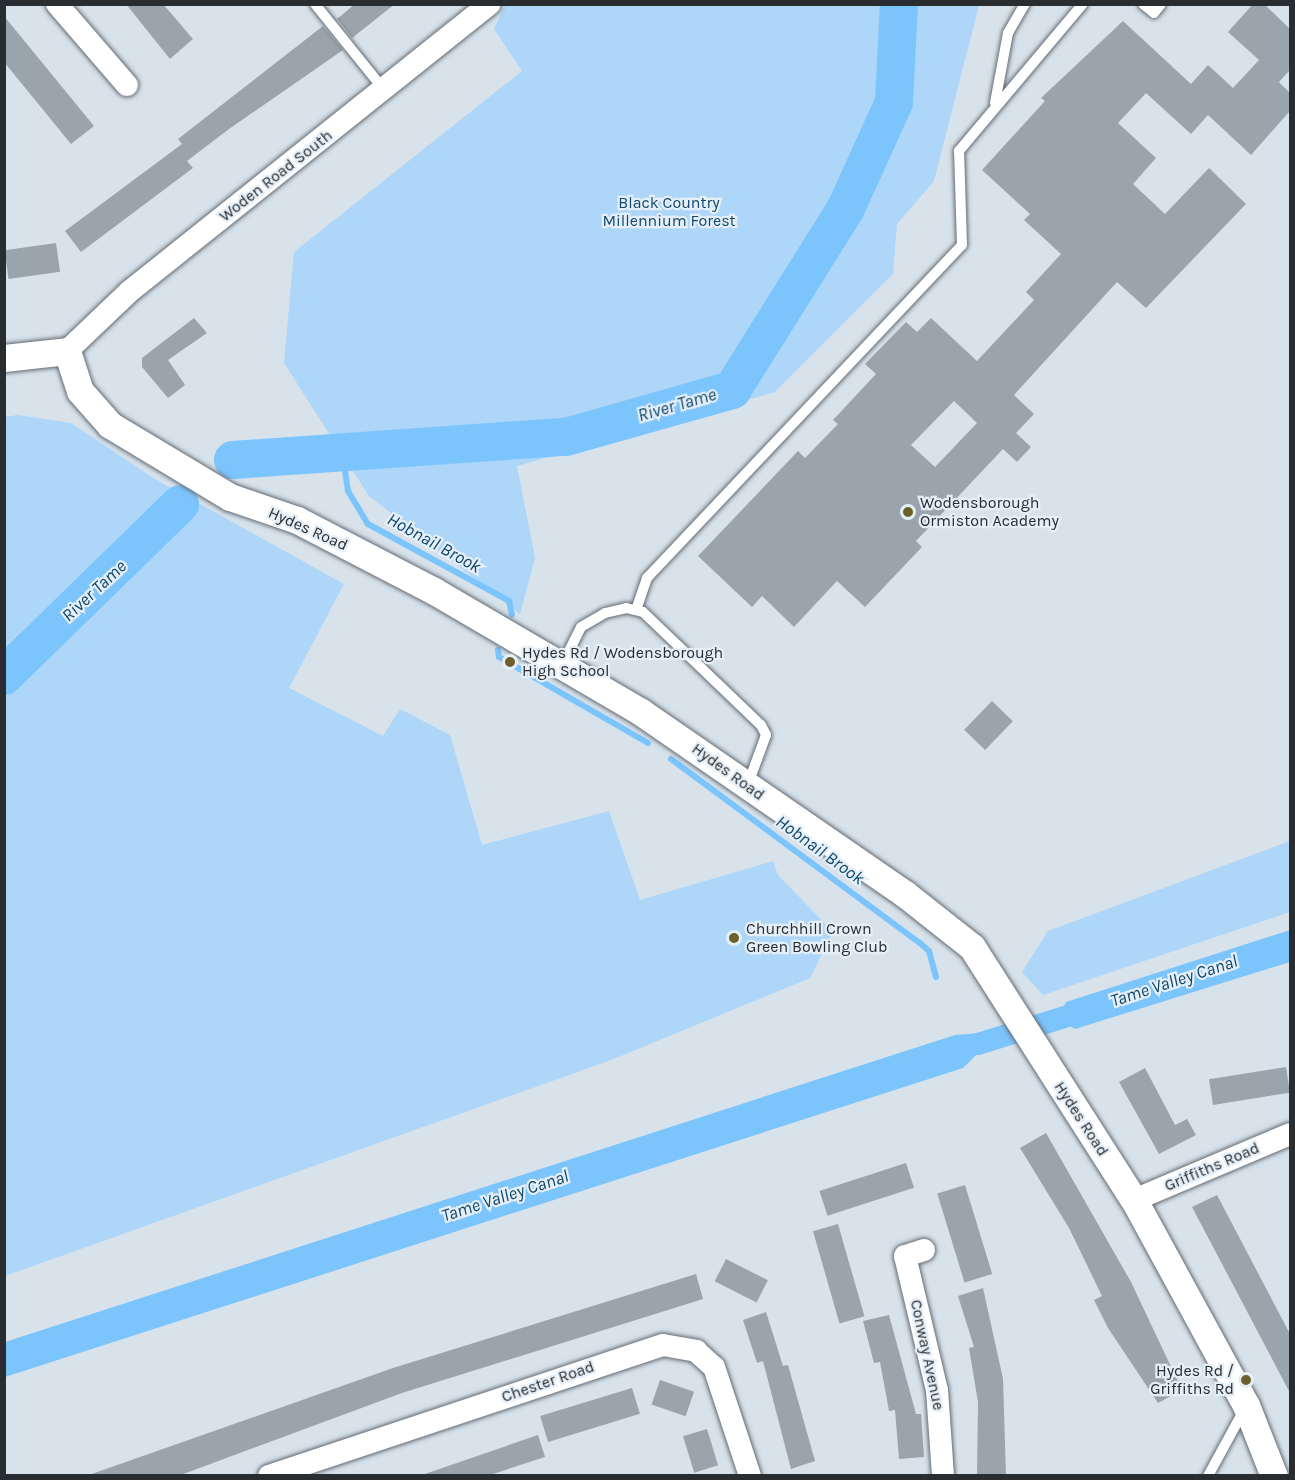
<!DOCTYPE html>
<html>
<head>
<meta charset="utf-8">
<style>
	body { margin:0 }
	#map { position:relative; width:1295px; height:1480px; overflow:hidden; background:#d8e2eb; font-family:Karla,sans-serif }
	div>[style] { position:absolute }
	.green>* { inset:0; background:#add6f8 }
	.water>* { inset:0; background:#7cc4fc }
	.stream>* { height:6px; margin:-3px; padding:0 3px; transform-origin:3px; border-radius:3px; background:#7cc4fc }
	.canal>* { height:22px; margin:-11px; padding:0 11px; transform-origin:11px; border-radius:11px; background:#7cc4fc }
	.river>* { height:38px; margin:-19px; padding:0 19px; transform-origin:19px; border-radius:19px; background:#7cc4fc }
	.building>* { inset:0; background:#9aa4ac; transform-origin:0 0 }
	.roads { filter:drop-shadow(0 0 2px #636c74) drop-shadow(0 0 2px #636c74) }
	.service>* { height:10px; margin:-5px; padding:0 5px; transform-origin:5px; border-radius:5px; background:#fff }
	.minor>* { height:22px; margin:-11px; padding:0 11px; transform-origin:11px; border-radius:11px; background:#fff }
	.tertiary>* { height:27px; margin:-13.5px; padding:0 13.5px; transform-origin:13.5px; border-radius:13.5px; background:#fff }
	.dots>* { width:16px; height:16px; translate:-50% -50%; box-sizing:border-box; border:3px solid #e5eff8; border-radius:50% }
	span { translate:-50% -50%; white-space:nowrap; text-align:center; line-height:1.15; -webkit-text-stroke:4.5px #e5eff8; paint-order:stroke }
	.street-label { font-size:16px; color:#292d30 }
	.park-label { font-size:16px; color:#12486c }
	.poi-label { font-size:16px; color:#292d30 }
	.left { translate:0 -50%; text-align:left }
	.right { translate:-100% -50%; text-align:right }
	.water-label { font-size:18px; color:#10466a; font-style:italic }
	.frame { position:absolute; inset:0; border:6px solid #292d30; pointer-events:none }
</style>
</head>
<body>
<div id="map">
	<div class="green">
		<div style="clip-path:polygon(505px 5px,979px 5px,934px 181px,897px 224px,893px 274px,775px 392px,517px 466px,535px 558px,520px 614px,369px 496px,284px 363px,294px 252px,522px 71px,494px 29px)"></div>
		<div style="clip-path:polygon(18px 415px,71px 423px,155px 479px,344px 584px,289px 688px,383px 736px,400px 709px,450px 735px,482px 845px,609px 811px,640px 900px,773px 861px,778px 875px,833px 932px,810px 978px,611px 1060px,5px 1276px,4px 417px)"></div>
		<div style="clip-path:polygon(1290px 841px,1290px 912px,1043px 995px,1022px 972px,1048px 931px)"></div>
	</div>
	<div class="water">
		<div style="clip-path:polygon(1290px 930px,1290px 962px,1075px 1029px,1058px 1019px,1066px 1002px)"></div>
		<div style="clip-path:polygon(993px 1032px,1005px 1035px,998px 1046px,978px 1053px,963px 1068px,5px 1377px,5px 1342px,955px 1035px)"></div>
	</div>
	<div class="stream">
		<div style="left:342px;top:450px;width:41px;rotate:81.7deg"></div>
		<div style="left:348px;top:491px;width:39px;rotate:59deg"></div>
		<div style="left:368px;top:524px;width:161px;rotate:28.6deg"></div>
		<div style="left:509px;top:601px;width:14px;rotate:78deg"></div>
		<div style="left:498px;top:650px;width:7px;rotate:82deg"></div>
		<div style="left:499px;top:657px;width:172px;rotate:30deg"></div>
		<div style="left:671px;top:759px;width:310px;rotate:36.5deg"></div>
		<div style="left:920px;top:943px;width:12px;rotate:42deg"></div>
		<div style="left:929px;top:951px;width:27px;rotate:75deg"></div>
	</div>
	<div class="canal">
		<div style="left:978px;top:1044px;width:114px;rotate:-17.3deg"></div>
	</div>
	<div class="river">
		<div style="left:233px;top:460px;width:334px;rotate:-4deg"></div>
		<div style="left:566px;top:437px;width:173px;rotate:-15.8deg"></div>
		<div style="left:732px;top:390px;width:215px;rotate:-57.9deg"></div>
		<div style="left:846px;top:208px;width:116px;rotate:-65.6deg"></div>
		<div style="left:894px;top:102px;width:98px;rotate:-87.1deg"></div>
		<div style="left:4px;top:676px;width:246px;rotate:-44.3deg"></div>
	</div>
	<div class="building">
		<div style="clip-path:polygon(126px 4px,163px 4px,193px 39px,170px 59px)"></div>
		<div style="clip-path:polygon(355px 4px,395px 4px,352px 38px,337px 19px)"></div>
		<div style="clip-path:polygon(evenodd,1253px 4px,1264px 4px,1290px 29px,1290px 70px,1279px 82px,1290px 93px,1290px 111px,1251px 155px,1208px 115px,1191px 134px,1146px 93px,1118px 123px,1156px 158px,1133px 184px,1165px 214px,1209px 168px,1246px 204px,1146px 308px,1117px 282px,1014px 395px,1034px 414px,1016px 433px,1031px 447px,1017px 462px,1003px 449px,916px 541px,922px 547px,865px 607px,837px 581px,794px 627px,762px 596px,752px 607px,698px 556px,798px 451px,805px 458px,838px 424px,833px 420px,876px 374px,865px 364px,906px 322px,917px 332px,931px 318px,977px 361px,1034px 300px,1026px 292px,1061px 254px,1024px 220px,1030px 214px,982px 170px,1045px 101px,1041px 98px,1123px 21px,1191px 84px,1208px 65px,1233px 88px,1259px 60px,1228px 32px,1253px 4px,954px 401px,977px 423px,935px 467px,911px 445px,954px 401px)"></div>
		<div style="clip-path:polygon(4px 16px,94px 126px,71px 144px,4px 62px)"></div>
		<div style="clip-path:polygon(323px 26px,343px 50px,229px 129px,187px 161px,193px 168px,81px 252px,65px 231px,182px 144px,178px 139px)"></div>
		<div style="left:56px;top:243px;width:29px;height:52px;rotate:82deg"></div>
		<div style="clip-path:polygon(194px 318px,207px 333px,168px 360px,185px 385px,168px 398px,142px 367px,142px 358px)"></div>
		<div style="left:992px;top:701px;width:29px;height:40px;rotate:44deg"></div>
		<div style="left:1286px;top:1067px;width:26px;height:78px;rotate:81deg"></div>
		<div style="clip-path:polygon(1145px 1068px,1175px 1125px,1187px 1119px,1196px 1135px,1159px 1154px,1119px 1082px)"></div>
		<div style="clip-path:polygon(1046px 1133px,1131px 1282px,1182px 1390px,1158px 1403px,1108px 1328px,1094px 1300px,1102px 1296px,1069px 1228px,1020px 1148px)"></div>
		<div style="left:906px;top:1163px;width:26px;height:91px;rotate:72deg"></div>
		<div style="left:965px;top:1185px;width:93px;height:29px;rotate:73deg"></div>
		<div style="clip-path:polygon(1217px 1195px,1290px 1334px,1290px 1393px,1192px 1207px)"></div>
		<div style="left:838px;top:1224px;width:96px;height:26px;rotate:74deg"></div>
		<div style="left:726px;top:1259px;width:47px;height:25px;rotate:27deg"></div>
		<div style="clip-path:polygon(696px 1274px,703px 1299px,402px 1393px,178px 1476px,86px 1476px,393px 1368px)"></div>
		<div style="clip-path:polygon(983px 1288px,1003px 1379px,1006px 1476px,977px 1476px,978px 1402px,969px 1348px,974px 1347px,958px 1296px)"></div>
		<div style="clip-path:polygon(766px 1312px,783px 1366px,788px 1365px,815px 1461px,791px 1469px,763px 1361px,757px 1363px,743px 1320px)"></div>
		<div style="clip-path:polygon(889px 1315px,916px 1414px,921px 1414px,924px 1457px,899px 1459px,895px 1410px,889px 1411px,880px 1362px,874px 1363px,863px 1321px)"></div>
		<div style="left:660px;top:1380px;width:36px;height:26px;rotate:19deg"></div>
		<div style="left:632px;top:1388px;width:27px;height:96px;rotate:73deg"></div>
		<div style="left:707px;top:1429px;width:38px;height:25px;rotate:73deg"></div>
		<div style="clip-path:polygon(538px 1435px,545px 1457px,487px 1476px,419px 1476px)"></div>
	</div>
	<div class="roads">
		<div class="service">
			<div style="left:315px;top:4px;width:112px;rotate:51.2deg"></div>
			<div style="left:1143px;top:4px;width:14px;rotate:39deg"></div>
			<div style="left:1154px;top:13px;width:11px;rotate:-52deg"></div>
			<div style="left:995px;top:103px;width:71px;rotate:-79.5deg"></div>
			<div style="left:1008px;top:33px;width:34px;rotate:-60deg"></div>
			<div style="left:636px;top:610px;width:34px;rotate:-71deg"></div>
			<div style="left:647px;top:578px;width:458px;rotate:-46.6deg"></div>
			<div style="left:962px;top:245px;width:94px;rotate:-91.8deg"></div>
			<div style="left:959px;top:151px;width:192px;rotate:-49.9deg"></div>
			<div style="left:562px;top:665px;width:42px;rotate:-63.4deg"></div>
			<div style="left:581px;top:627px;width:28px;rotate:-30deg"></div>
			<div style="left:605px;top:613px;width:22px;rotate:-13deg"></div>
			<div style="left:626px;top:608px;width:17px;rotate:13deg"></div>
			<div style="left:643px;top:612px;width:163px;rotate:43.8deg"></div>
			<div style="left:761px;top:725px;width:11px;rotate:63deg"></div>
			<div style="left:766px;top:735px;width:52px;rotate:110.2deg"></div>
			<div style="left:1208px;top:1476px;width:77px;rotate:-61.4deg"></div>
		</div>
		<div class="minor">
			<div style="left:57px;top:4px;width:107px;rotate:49.2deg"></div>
			<div style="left:67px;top:351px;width:87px;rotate:-43.6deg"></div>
			<div style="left:130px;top:291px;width:460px;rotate:-38.6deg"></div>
			<div style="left:1134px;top:1200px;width:169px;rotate:-22.9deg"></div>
			<div style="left:924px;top:1250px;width:20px;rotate:162deg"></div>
			<div style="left:905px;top:1256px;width:138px;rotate:76.6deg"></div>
			<div style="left:937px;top:1390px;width:86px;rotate:86deg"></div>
			<div style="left:269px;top:1476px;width:415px;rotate:-18.4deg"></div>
			<div style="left:663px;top:1345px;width:34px;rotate:10deg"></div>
			<div style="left:696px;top:1351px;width:24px;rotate:42deg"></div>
			<div style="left:714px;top:1367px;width:115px;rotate:71.7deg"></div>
		</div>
		<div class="tertiary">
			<div style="left:4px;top:358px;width:63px;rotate:-6.3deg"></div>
			<div style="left:67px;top:351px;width:42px;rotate:72deg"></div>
			<div style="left:80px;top:391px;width:45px;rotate:48.6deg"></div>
			<div style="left:110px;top:425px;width:140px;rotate:31deg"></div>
			<div style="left:230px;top:497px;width:71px;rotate:18.9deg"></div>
			<div style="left:297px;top:520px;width:154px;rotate:27.4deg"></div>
			<div style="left:434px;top:591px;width:240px;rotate:30.3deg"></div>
			<div style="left:641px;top:712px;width:321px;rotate:34.6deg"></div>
			<div style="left:905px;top:894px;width:85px;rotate:38.3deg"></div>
			<div style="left:972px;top:947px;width:300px;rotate:57.4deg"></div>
			<div style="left:1134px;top:1200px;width:234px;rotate:61.4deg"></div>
			<div style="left:1246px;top:1405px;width:76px;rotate:68.5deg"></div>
		</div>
	</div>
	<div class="dots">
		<div style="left:908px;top:512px;background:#6d5e2b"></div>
		<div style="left:510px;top:662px;background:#6d5e2b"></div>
		<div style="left:734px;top:938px;background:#6d5e2b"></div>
		<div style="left:1246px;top:1380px;background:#6d5e2b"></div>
	</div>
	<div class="street-label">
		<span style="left:276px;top:176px;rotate:-38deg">Woden Road South</span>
		<span style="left:308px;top:529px;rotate:24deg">Hydes Road</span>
		<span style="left:728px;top:772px;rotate:36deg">Hydes Road</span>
		<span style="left:1081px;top:1119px;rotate:57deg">Hydes Road</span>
		<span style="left:1212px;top:1167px;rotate:-23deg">Griffiths Road</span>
		<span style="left:927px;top:1355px;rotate:78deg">Conway Avenue</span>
		<span style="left:548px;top:1382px;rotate:-19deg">Chester Road</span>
	</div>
	<div class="park-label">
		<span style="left:669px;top:212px">Black Country<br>Millennium Forest</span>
	</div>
	<div class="poi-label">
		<span class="left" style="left:920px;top:512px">Wodensborough<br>Ormiston Academy</span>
		<span class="left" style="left:522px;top:662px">Hydes Rd / Wodensborough<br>High School</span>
		<span class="left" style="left:746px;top:938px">Churchhill Crown<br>Green Bowling Club</span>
		<span class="right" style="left:1234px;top:1380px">Hydes Rd /<br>Griffiths Rd</span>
	</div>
	<div class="water-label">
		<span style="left:677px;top:405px;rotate:-16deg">River Tame</span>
		<span style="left:434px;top:543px;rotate:29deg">Hobnail Brook</span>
		<span style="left:94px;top:591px;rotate:-43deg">River Tame</span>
		<span style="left:820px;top:850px;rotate:36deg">Hobnail Brook</span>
		<span style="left:1174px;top:981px;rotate:-18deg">Tame Valley Canal</span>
		<span style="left:505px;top:1196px;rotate:-18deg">Tame Valley Canal</span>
	</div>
	<div class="frame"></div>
</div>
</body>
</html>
